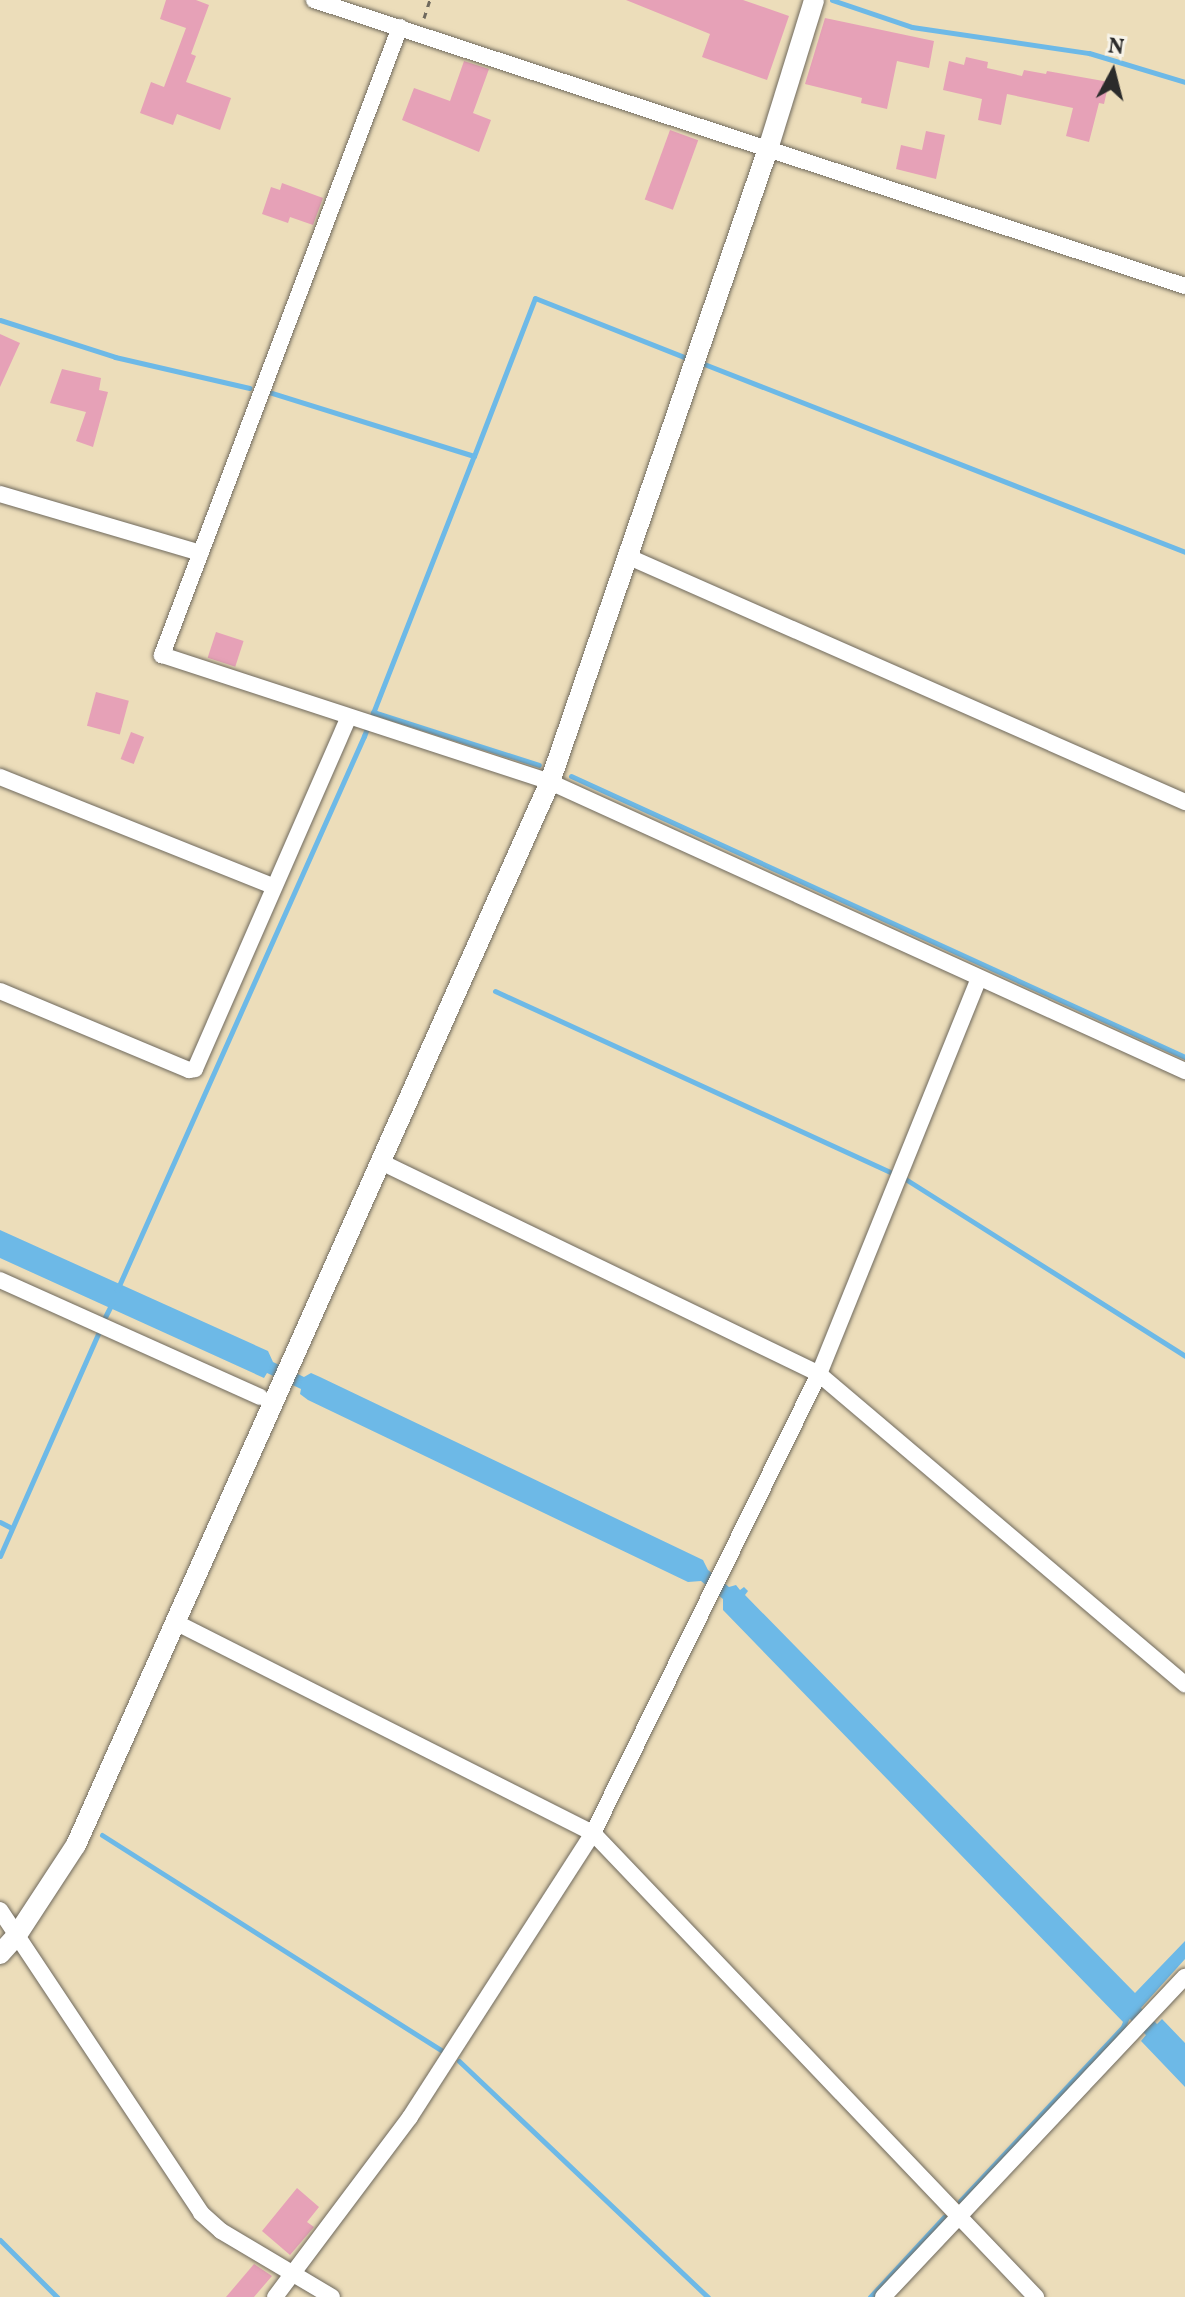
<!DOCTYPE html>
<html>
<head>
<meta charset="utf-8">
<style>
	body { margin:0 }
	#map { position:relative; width:1185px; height:2297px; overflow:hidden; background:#ecddba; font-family:Vollkorn,serif }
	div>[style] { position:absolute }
	.water>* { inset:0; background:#6db9e7 }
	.stream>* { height:5px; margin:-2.5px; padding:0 2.5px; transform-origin:2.5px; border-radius:2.5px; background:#6db9e7 }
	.building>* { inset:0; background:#e6a1b7; transform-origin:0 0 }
	.path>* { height:3px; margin-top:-1.5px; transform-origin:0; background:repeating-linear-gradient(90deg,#6f695d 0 6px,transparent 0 12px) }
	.roads { filter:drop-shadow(0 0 2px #6f695d) drop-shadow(0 0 2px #6f695d) }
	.minor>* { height:16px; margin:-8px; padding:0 8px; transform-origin:8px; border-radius:8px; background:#fff }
	.tertiary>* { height:20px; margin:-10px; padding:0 10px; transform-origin:10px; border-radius:10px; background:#fff }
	span { translate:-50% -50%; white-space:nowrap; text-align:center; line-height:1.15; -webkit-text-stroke:8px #f7f3e8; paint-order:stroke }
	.north { position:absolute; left:1073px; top:32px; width:80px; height:80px; -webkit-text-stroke:6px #f7f3e8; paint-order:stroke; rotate:7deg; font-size:22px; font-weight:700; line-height:32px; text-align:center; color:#2b2b2b }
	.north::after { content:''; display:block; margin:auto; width:28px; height:36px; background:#2b2b2b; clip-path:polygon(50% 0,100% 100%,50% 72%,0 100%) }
</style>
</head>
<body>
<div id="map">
	<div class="water">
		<div style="clip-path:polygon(0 1230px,268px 1351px,273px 1362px,304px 1377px,311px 1373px,320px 1377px,703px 1560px,708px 1570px,729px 1587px,736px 1585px,740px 1590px,744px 1587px,748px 1591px,745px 1595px,1135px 1993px,1185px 1941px,1185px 1959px,1141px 2008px,1157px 2024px,1162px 2019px,1185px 2043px,1185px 2087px,1141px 2041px,1146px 2035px,1130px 2019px,1125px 2024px,723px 1610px,723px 1599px,701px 1581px,688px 1582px,308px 1400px,300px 1394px,301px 1389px,267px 1373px,264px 1378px,0 1258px)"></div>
	</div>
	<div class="stream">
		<div style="left:832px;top:0;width:84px;rotate:18.6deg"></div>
		<div style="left:912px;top:27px;width:179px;rotate:8.4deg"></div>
		<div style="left:1089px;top:53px;width:100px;rotate:16.8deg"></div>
		<div style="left:0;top:320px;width:121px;rotate:17.8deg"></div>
		<div style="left:115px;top:357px;width:138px;rotate:13deg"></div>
		<div style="left:699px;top:362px;width:522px;rotate:21.35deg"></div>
		<div style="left:474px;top:456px;width:169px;rotate:-68.9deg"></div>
		<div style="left:535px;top:298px;width:166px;rotate:21.6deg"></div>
		<div style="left:373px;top:712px;width:174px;rotate:17.7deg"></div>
		<div style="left:571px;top:776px;width:675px;rotate:24.59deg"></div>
		<div style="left:495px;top:991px;width:434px;rotate:24.6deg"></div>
		<div style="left:907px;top:1180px;width:329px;rotate:32.3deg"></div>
		<div style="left:117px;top:1290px;width:607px;rotate:-65.97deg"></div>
		<div style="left:364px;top:736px;width:301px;rotate:-68.6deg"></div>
		<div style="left:474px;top:456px;width:212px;rotate:-162.7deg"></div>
		<div style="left:105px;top:1317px;width:16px;rotate:-63deg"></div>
		<div style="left:0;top:1522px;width:13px;rotate:27deg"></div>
		<div style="left:0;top:1556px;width:243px;rotate:-66.2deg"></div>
		<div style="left:102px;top:1835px;width:404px;rotate:32.4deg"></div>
		<div style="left:459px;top:2061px;width:343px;rotate:43.5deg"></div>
		<div style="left:960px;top:2201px;width:238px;rotate:-46.9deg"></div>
		<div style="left:1123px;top:2027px;width:9px;rotate:-69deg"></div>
		<div style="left:0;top:2240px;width:81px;rotate:45deg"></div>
		<div style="left:870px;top:2297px;width:109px;rotate:-47.2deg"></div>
	</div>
	<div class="building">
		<div style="clip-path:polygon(166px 0,196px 0,209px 5px,191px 54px,196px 56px,186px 82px,231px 98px,220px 130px,177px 114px,173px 125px,140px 113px,151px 82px,164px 87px,186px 28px,160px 19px)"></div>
		<div style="clip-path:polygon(626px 0,743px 0,789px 16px,767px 80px,702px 57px,710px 34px)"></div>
		<div style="clip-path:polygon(825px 18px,934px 41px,929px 68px,897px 61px,887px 109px,861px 103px,862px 98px,805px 84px)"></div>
		<div style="clip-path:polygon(966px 57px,988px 62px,987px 68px,1022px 76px,1024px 70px,1046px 74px,1047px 71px,1109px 82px,1104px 104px,1099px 103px,1089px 142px,1066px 136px,1073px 108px,1007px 94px,1001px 125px,978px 120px,982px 99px,943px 90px,949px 61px,964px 65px)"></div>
		<div style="clip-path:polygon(464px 61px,489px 69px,473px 113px,491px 120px,479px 152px,402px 120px,414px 88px,450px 101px)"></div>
		<div style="left:670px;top:130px;width:30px;height:74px;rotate:20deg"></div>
		<div style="clip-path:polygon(926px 131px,945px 135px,936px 179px,896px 169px,901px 145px,922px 150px)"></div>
		<div style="clip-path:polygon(282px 183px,323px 198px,313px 225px,290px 217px,288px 223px,262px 214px,271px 187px,280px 190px)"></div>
		<div style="clip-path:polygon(0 334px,20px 343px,0 387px)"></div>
		<div style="clip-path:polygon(62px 369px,101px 378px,99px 390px,108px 392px,93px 447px,76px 441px,86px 412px,50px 403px)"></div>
		<div style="left:216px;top:632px;width:29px;height:27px;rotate:18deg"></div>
		<div style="left:96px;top:692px;width:34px;height:35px;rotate:15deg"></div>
		<div style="left:131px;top:732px;width:14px;height:29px;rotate:21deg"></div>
		<div style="clip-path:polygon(297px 2188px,319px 2207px,307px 2222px,314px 2227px,290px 2255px,262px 2231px)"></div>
		<div style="clip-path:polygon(254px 2264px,272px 2276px,254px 2297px,226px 2297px)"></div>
	</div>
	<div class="path">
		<div style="left:424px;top:18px;width:19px;rotate:-72deg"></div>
	</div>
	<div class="roads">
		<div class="minor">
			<div style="left:314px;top:0;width:917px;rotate:18.18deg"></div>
			<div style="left:400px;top:27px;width:672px;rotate:110.76deg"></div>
			<div style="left:162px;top:655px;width:408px;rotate:18.1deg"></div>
			<div style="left:550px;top:782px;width:698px;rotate:24.47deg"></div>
			<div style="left:0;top:494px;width:209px;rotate:16.4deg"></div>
			<div style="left:629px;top:557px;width:608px;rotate:23.78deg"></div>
			<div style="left:0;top:777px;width:294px;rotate:21.8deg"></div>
			<div style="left:0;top:991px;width:205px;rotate:22.7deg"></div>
			<div style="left:189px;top:1070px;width:6px;rotate:-9deg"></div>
			<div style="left:195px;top:1069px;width:384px;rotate:-66.4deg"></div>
			<div style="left:381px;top:1162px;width:487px;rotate:25.8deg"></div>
			<div style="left:819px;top:1374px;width:480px;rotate:40.3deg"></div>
			<div style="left:0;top:1280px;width:285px;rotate:24.2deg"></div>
			<div style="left:175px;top:1622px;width:468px;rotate:26.8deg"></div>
			<div style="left:593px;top:1833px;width:642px;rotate:46.33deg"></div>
			<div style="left:0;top:1910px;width:364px;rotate:56.4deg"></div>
			<div style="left:201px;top:2213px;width:27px;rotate:42deg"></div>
			<div style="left:221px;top:2231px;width:129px;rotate:30.7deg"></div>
			<div style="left:275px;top:2297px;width:225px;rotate:-53.1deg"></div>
			<div style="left:410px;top:2117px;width:338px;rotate:-57.2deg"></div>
			<div style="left:593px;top:1833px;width:512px;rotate:-63.79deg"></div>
			<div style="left:819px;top:1374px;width:427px;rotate:-68deg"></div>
			<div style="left:883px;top:2297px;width:440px;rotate:-46.7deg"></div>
		</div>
		<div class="tertiary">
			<div style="left:0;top:1954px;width:25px;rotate:-48deg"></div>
			<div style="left:17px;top:1935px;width:108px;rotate:-56.8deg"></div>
			<div style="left:76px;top:1845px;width:1164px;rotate:-65.97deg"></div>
			<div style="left:550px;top:782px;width:669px;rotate:-71deg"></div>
			<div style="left:768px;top:149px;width:156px;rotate:-72.8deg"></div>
		</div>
	</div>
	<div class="north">N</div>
</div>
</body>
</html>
